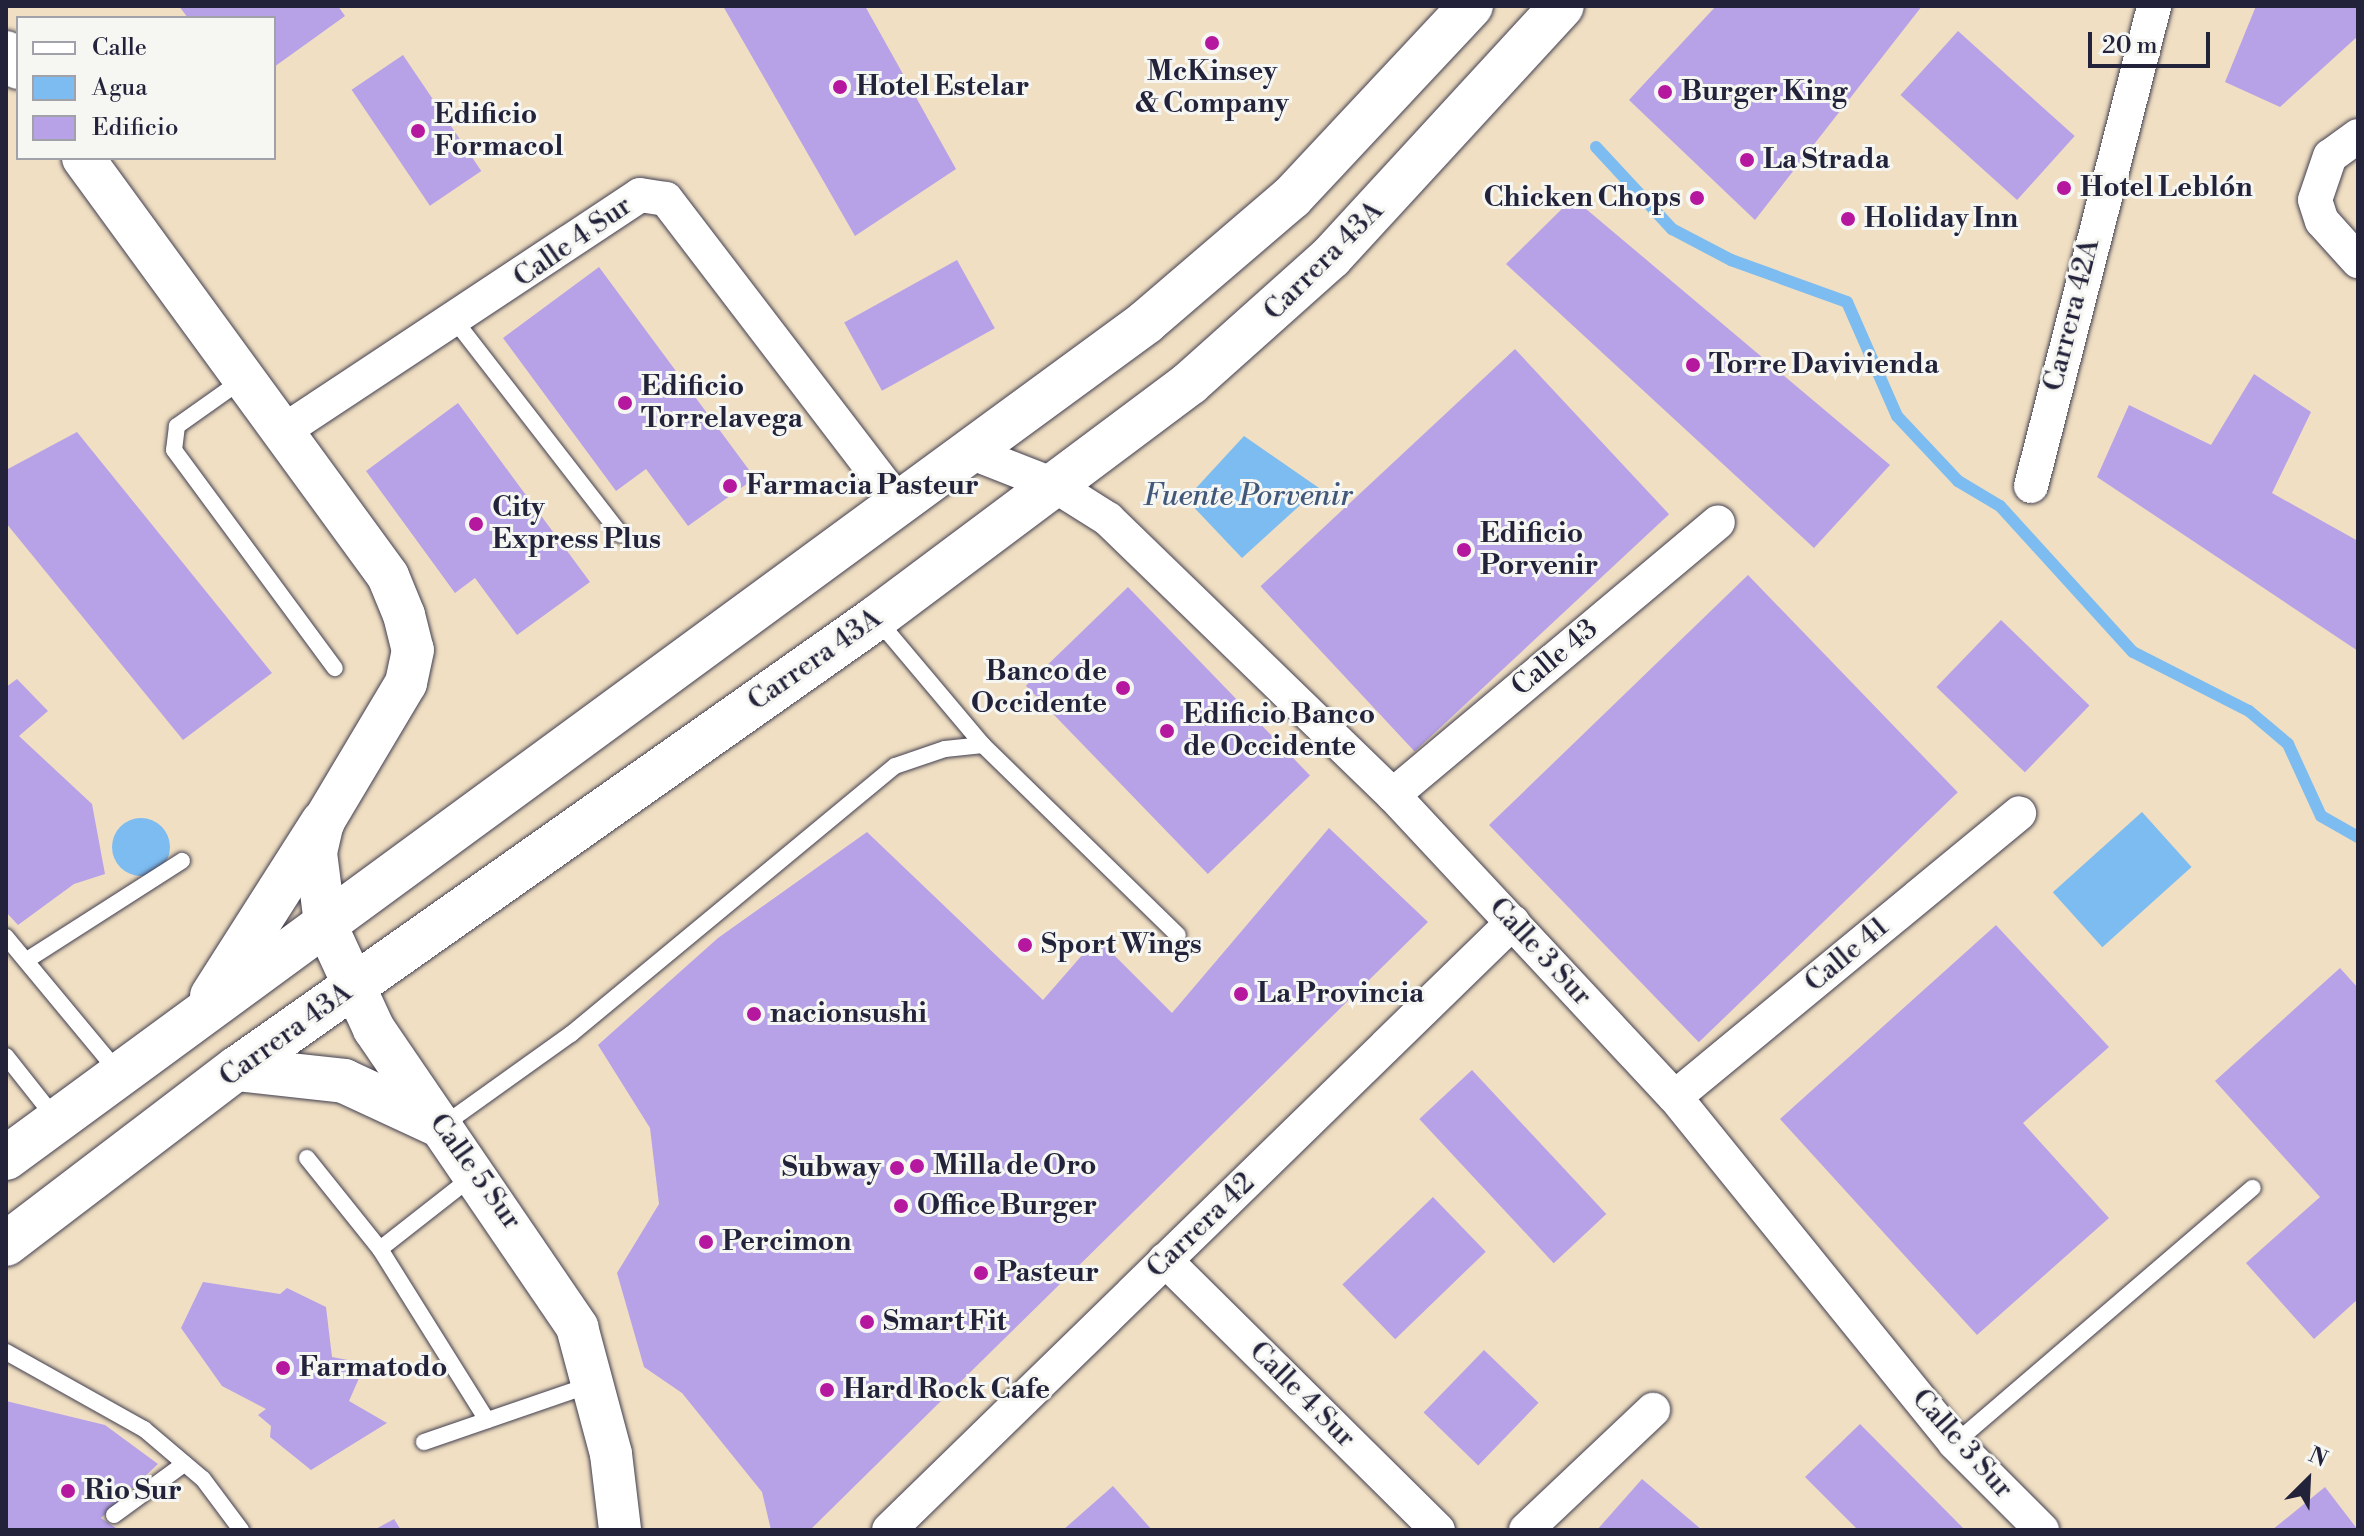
<!DOCTYPE html>
<html>
<head>
<meta charset="utf-8">
<style>
	body { margin:0 }
	#map { position:relative; width:2364px; height:1536px; overflow:hidden; background:#f0dfc2; font-family:"Libre Bodoni",serif }
	div>[style] { position:absolute }
	.water>* { inset:0; background:#7cbcf1; transform-origin:0 0 }
	.round { border-radius:50% }
	.stream>* { height:12px; margin:-6px; padding:0 6px; transform-origin:6px; border-radius:6px; background:#7cbcf1 }
	.building>* { inset:0; background:#b7a2e8; transform-origin:0 0 }
	.roads { filter:drop-shadow(0 0 2px #413e4f) drop-shadow(0 0 2px #413e4f) }
	.service>* { height:16px; margin:-8px; padding:0 8px; transform-origin:8px; border-radius:8px; background:#fff }
	.minor>* { height:34px; margin:-17px; padding:0 17px; transform-origin:17px; border-radius:17px; background:#fff }
	.tertiary>* { height:42px; margin:-21px; padding:0 21px; transform-origin:21px; border-radius:21px; background:#fff }
	.primary>* { height:44px; margin:-22px; padding:0 22px; transform-origin:22px; border-radius:22px; background:#fff }
	.dots>* { width:22px; height:22px; translate:-50% -50%; box-sizing:border-box; border:4px solid #f6f6f2; border-radius:50% }
	span { translate:-50% -50%; white-space:nowrap; text-align:center; line-height:1.15; -webkit-text-stroke:6px #f6f6f2; paint-order:stroke }
	.poi-label { font-size:28px; color:#22223b; font-weight:700 }
	.left { translate:0 -50%; text-align:left }
	.right { translate:-100% -50%; text-align:right }
	.street-label { font-size:28px; color:#22223b }
	.water-label { font-size:30px; color:#42587b; font-style:italic }
	.frame { position:absolute; inset:0; border:8px solid #22223b; pointer-events:none }
	.legend { position:absolute; left:16px; top:16px; width:260px; height:144px; box-sizing:border-box; background:#f6f6f2; border:2px solid #a1a1a9; margin:0; padding:10px 14px; list-style:none; font-size:24px; color:#22223b }
	.legend li { display:flex; align-items:center; gap:16px; height:40px }
	.legend b { width:40px; border:2px solid #a1a1a9 }
	.north { position:absolute; left:2268px; top:1440px; width:80px; height:80px; -webkit-text-stroke:6px #f6f6f2; paint-order:stroke; rotate:24deg; font-size:22px; font-weight:700; line-height:32px; text-align:center; color:#22223b }
	.north::after { content:''; display:block; margin:auto; width:28px; height:36px; background:#22223b; clip-path:polygon(50% 0,100% 100%,50% 72%,0 100%) }
	.scale { position:absolute; left:2088px; top:32px; width:122px; height:36px; box-sizing:border-box; border:4px solid #22223b; border-top:0; padding-left:10px; font-size:24px; line-height:28px; white-space:nowrap; color:#22223b; -webkit-text-stroke:6px #f6f6f2; paint-order:stroke }
</style>
</head>
<body>
<div id="map">
	<div class="water">
		<div style="clip-path:polygon(1244px 436px,1319px 488px,1242px 558px,1186px 499px)"></div>
		<div style="left:2142px;top:812px;width:74px;height:120px;rotate:48deg"></div>
		<div class="round" style="left:112px;top:818px;width:58px;height:58px"></div>
	</div>
	<div class="stream">
		<div style="left:1596px;top:147px;width:112px;rotate:47.2deg"></div>
		<div style="left:1672px;top:229px;width:67px;rotate:27.7deg"></div>
		<div style="left:1731px;top:260px;width:123px;rotate:19.9deg"></div>
		<div style="left:1847px;top:302px;width:124px;rotate:66.3deg"></div>
		<div style="left:1897px;top:416px;width:89px;rotate:46.8deg"></div>
		<div style="left:1958px;top:481px;width:49px;rotate:30.8deg"></div>
		<div style="left:2000px;top:506px;width:197px;rotate:47.7deg"></div>
		<div style="left:2133px;top:652px;width:130px;rotate:27deg"></div>
		<div style="left:2249px;top:711px;width:51px;rotate:40.2deg"></div>
		<div style="left:2288px;top:744px;width:79px;rotate:65.4deg"></div>
		<div style="left:2321px;top:816px;width:43px;rotate:29.6deg"></div>
	</div>
	<div class="building">
		<div style="clip-path:polygon(179px 6px,338px 6px,345px 16px,274px 67px,274px 18px,188px 18px)"></div>
		<div style="clip-path:polygon(723px 6px,865px 6px,956px 169px,855px 236px)"></div>
		<div style="clip-path:polygon(1716px 6px,1922px 6px,1755px 220px,1629px 100px)"></div>
		<div style="clip-path:polygon(2256px 6px,2358px 6px,2358px 36px,2280px 107px,2225px 82px)"></div>
		<div style="left:1958px;top:31px;width:157px;height:86px;rotate:42deg"></div>
		<div style="left:403px;top:55px;width:140px;height:62px;rotate:56deg"></div>
		<div style="clip-path:polygon(1573px 198px,1890px 465px,1814px 548px,1506px 264px)"></div>
		<div style="left:957px;top:260px;width:78px;height:129px;rotate:61deg"></div>
		<div style="clip-path:polygon(599px 267px,755px 478px,688px 526px,646px 469px,616px 491px,503px 338px)"></div>
		<div style="left:1515px;top:349px;width:226px;height:348px;rotate:47deg"></div>
		<div style="clip-path:polygon(2254px 374px,2311px 412px,2272px 493px,2358px 541px,2358px 651px,2097px 477px,2129px 405px,2211px 445px)"></div>
		<div style="clip-path:polygon(458px 403px,590px 582px,517px 635px,475px 578px,455px 593px,366px 471px)"></div>
		<div style="clip-path:polygon(77px 432px,272px 673px,183px 740px,6px 523px,6px 470px)"></div>
		<div style="left:1748px;top:575px;width:302px;height:360px;rotate:46deg"></div>
		<div style="left:1128px;top:587px;width:262px;height:142px;rotate:46deg"></div>
		<div style="left:2001px;top:620px;width:123px;height:93px;rotate:44deg"></div>
		<div style="clip-path:polygon(17px 679px,48px 711px,19px 736px,92px 804px,105px 874px,74px 884px,18px 925px,6px 912px,6px 687px)"></div>
		<div style="clip-path:polygon(1329px 828px,1428px 922px,810px 1530px,771px 1530px,762px 1492px,682px 1393px,644px 1367px,617px 1273px,659px 1204px,650px 1128px,598px 1045px,718px 938px,867px 832px,1043px 1000px,1097px 938px,1172px 1013px)"></div>
		<div style="clip-path:polygon(1996px 925px,2109px 1047px,2023px 1123px,2109px 1218px,1977px 1335px,1780px 1119px)"></div>
		<div style="clip-path:polygon(2340px 968px,2358px 988px,2358px 1299px,2314px 1339px,2246px 1263px,2320px 1197px,2215px 1081px)"></div>
		<div style="left:1472px;top:1070px;width:197px;height:72px;rotate:47deg"></div>
		<div style="left:1433px;top:1197px;width:76px;height:126px;rotate:46deg"></div>
		<div style="clip-path:polygon(203px 1282px,280px 1294px,287px 1288px,326px 1307px,332px 1357px,353px 1361px,360px 1376px,349px 1401px,387px 1423px,311px 1470px,270px 1437px,271px 1426px,258px 1415px,266px 1409px,222px 1386px,181px 1328px)"></div>
		<div style="left:1484px;top:1350px;width:76px;height:87px;rotate:44deg"></div>
		<div style="clip-path:polygon(6px 1401px,105px 1425px,158px 1464px,101px 1518px,119px 1530px,6px 1530px)"></div>
		<div style="clip-path:polygon(1860px 1424px,1965px 1530px,1858px 1530px,1805px 1477px)"></div>
		<div style="clip-path:polygon(1642px 1479px,1702px 1530px,1597px 1530px)"></div>
		<div style="clip-path:polygon(1113px 1486px,1152px 1530px,1063px 1530px)"></div>
		<div style="clip-path:polygon(2325px 1487px,2358px 1530px,2272px 1530px)"></div>
		<div style="clip-path:polygon(394px 1519px,401px 1530px,374px 1530px)"></div>
	</div>
	<div class="roads">
		<div class="service">
			<div style="left:456px;top:322px;width:269px;rotate:52.2deg"></div>
			<div style="left:242px;top:380px;width:80px;rotate:144.7deg"></div>
			<div style="left:177px;top:426px;width:24px;rotate:97deg"></div>
			<div style="left:174px;top:450px;width:271px;rotate:53.6deg"></div>
			<div style="left:876px;top:618px;width:166px;rotate:49.9deg"></div>
			<div style="left:6px;top:937px;width:175px;rotate:50.3deg"></div>
			<div style="left:27px;top:960px;width:184px;rotate:-32.6deg"></div>
			<div style="left:6px;top:1056px;width:80px;rotate:51.6deg"></div>
			<div style="left:442px;top:1126px;width:158px;rotate:-35.5deg"></div>
			<div style="left:571px;top:1034px;width:420px;rotate:-39.6deg"></div>
			<div style="left:895px;top:766px;width:53px;rotate:-18.8deg"></div>
			<div style="left:945px;top:749px;width:38px;rotate:-6deg"></div>
			<div style="left:983px;top:745px;width:272px;rotate:44.3deg"></div>
			<div style="left:307px;top:1158px;width:117px;rotate:51.3deg"></div>
			<div style="left:380px;top:1249px;width:202px;rotate:58deg"></div>
			<div style="left:380px;top:1249px;width:118px;rotate:-38.1deg"></div>
			<div style="left:6px;top:1352px;width:158px;rotate:29.2deg"></div>
			<div style="left:144px;top:1429px;width:77px;rotate:40.3deg"></div>
			<div style="left:203px;top:1479px;width:64px;rotate:53.3deg"></div>
			<div style="left:424px;top:1442px;width:178px;rotate:-19deg"></div>
			<div style="left:1955px;top:1443px;width:392px;rotate:-40.6deg"></div>
			<div style="left:114px;top:1515px;width:87px;rotate:-36.1deg"></div>
		</div>
		<div class="minor">
			<div style="left:2358px;top:136px;width:34px;rotate:144deg"></div>
			<div style="left:2330px;top:156px;width:46px;rotate:108.8deg"></div>
			<div style="left:2315px;top:200px;width:22px;rotate:72deg"></div>
			<div style="left:2322px;top:221px;width:54px;rotate:48deg"></div>
			<div style="left:282px;top:432px;width:429px;rotate:-33.5deg"></div>
			<div style="left:640px;top:195px;width:26px;rotate:9deg"></div>
			<div style="left:666px;top:199px;width:384px;rotate:52.6deg"></div>
			<div style="left:970px;top:452px;width:90px;rotate:21.4deg"></div>
			<div style="left:1054px;top:485px;width:64px;rotate:32.2deg"></div>
			<div style="left:1108px;top:519px;width:397px;rotate:44.1deg"></div>
			<div style="left:1393px;top:795px;width:413px;rotate:47deg"></div>
			<div style="left:1675px;top:1097px;width:445px;rotate:51deg"></div>
			<div style="left:1955px;top:1443px;width:123px;rotate:45deg"></div>
			<div style="left:2031px;top:486px;width:496px;rotate:-75.6deg"></div>
			<div style="left:1393px;top:795px;width:424px;rotate:-40deg"></div>
			<div style="left:1675px;top:1097px;width:446px;rotate:-39.5deg"></div>
			<div style="left:1165px;top:1260px;width:384px;rotate:44.7deg"></div>
			<div style="left:889px;top:1530px;width:871px;rotate:-44.26deg"></div>
			<div style="left:1526px;top:1530px;width:175px;rotate:-43.4deg"></div>
		</div>
		<div class="tertiary">
			<div style="left:6px;top:52px;width:20px;rotate:53deg"></div>
			<div style="left:83px;top:158px;width:517px;rotate:53.88deg"></div>
			<div style="left:388px;top:576px;width:42px;rotate:67.7deg"></div>
			<div style="left:404px;top:615px;width:36px;rotate:76deg"></div>
			<div style="left:413px;top:650px;width:34px;rotate:102deg"></div>
			<div style="left:406px;top:683px;width:162px;rotate:120.8deg"></div>
			<div style="left:323px;top:822px;width:32px;rotate:103deg"></div>
			<div style="left:316px;top:853px;width:71px;rotate:82.7deg"></div>
			<div style="left:325px;top:923px;width:117px;rotate:65.2deg"></div>
			<div style="left:374px;top:1029px;width:361px;rotate:55.7deg"></div>
			<div style="left:577px;top:1327px;width:131px;rotate:75deg"></div>
			<div style="left:611px;top:1454px;width:77px;rotate:83.2deg"></div>
		</div>
		<div class="primary">
			<div style="left:212px;top:996px;width:206px;rotate:-57.5deg"></div>
			<div style="left:236px;top:1069px;width:109px;rotate:6.3deg"></div>
			<div style="left:344px;top:1081px;width:107px;rotate:24.9deg"></div>
			<div style="left:6px;top:1158px;width:1414px;rotate:-36.25deg"></div>
			<div style="left:1146px;top:322px;width:192px;rotate:-40.6deg"></div>
			<div style="left:1292px;top:197px;width:262px;rotate:-46.9deg"></div>
			<div style="left:6px;top:1244px;width:289px;rotate:-37.3deg"></div>
			<div style="left:236px;top:1069px;width:783px;rotate:-35.17deg"></div>
			<div style="left:876px;top:618px;width:392px;rotate:-36.8deg"></div>
			<div style="left:1190px;top:383px;width:189px;rotate:-41.8deg"></div>
			<div style="left:1331px;top:257px;width:341px;rotate:-47.4deg"></div>
		</div>
	</div>
	<div class="dots">
		<div style="left:1212px;top:43px;background:#b5179e"></div>
		<div style="left:840px;top:87px;background:#b5179e"></div>
		<div style="left:1665px;top:92px;background:#b5179e"></div>
		<div style="left:418px;top:131px;background:#b5179e"></div>
		<div style="left:1747px;top:160px;background:#b5179e"></div>
		<div style="left:2064px;top:188px;background:#b5179e"></div>
		<div style="left:1697px;top:198px;background:#b5179e"></div>
		<div style="left:1848px;top:219px;background:#b5179e"></div>
		<div style="left:1693px;top:365px;background:#b5179e"></div>
		<div style="left:625px;top:403px;background:#b5179e"></div>
		<div style="left:730px;top:486px;background:#b5179e"></div>
		<div style="left:476px;top:524px;background:#b5179e"></div>
		<div style="left:1464px;top:550px;background:#b5179e"></div>
		<div style="left:1123px;top:688px;background:#b5179e"></div>
		<div style="left:1167px;top:731px;background:#b5179e"></div>
		<div style="left:1025px;top:945px;background:#b5179e"></div>
		<div style="left:1241px;top:994px;background:#b5179e"></div>
		<div style="left:754px;top:1014px;background:#b5179e"></div>
		<div style="left:917px;top:1166px;background:#b5179e"></div>
		<div style="left:897px;top:1168px;background:#b5179e"></div>
		<div style="left:901px;top:1206px;background:#b5179e"></div>
		<div style="left:706px;top:1242px;background:#b5179e"></div>
		<div style="left:981px;top:1273px;background:#b5179e"></div>
		<div style="left:867px;top:1322px;background:#b5179e"></div>
		<div style="left:283px;top:1368px;background:#b5179e"></div>
		<div style="left:827px;top:1390px;background:#b5179e"></div>
		<div style="left:68px;top:1491px;background:#b5179e"></div>
	</div>
	<div class="poi-label">
		<span style="left:1212px;top:88px">McKinsey<br>&amp; Company</span>
		<span class="left" style="left:856px;top:87px">Hotel Estelar</span>
		<span class="left" style="left:1681px;top:92px">Burger King</span>
		<span class="left" style="left:434px;top:131px">Edificio<br>Formacol</span>
		<span class="left" style="left:1763px;top:160px">La Strada</span>
		<span class="left" style="left:2080px;top:188px">Hotel Leblón</span>
		<span class="right" style="left:1681px;top:198px">Chicken Chops</span>
		<span class="left" style="left:1864px;top:219px">Holiday Inn</span>
		<span class="left" style="left:1709px;top:365px">Torre Davivienda</span>
		<span class="left" style="left:641px;top:403px">Edificio<br>Torrelavega</span>
		<span class="left" style="left:746px;top:486px">Farmacia Pasteur</span>
		<span class="left" style="left:492px;top:524px">City<br>Express Plus</span>
		<span class="left" style="left:1480px;top:550px">Edificio<br>Porvenir</span>
		<span class="right" style="left:1107px;top:688px">Banco de<br>Occidente</span>
		<span class="left" style="left:1183px;top:731px">Edificio Banco<br>de Occidente</span>
		<span class="left" style="left:1041px;top:945px">Sport Wings</span>
		<span class="left" style="left:1257px;top:994px">La Provincia</span>
		<span class="left" style="left:770px;top:1014px">nacionsushi</span>
		<span class="left" style="left:933px;top:1166px">Milla de Oro</span>
		<span class="right" style="left:881px;top:1168px">Subway</span>
		<span class="left" style="left:917px;top:1206px">Office Burger</span>
		<span class="left" style="left:722px;top:1242px">Percimon</span>
		<span class="left" style="left:997px;top:1273px">Pasteur</span>
		<span class="left" style="left:883px;top:1322px">Smart Fit</span>
		<span class="left" style="left:299px;top:1368px">Farmatodo</span>
		<span class="left" style="left:843px;top:1390px">Hard Rock Cafe</span>
		<span class="left" style="left:84px;top:1491px">Rio Sur</span>
	</div>
	<div class="street-label">
		<span style="left:573px;top:242px;rotate:-35deg">Calle 4 Sur</span>
		<span style="left:1324px;top:261px;rotate:-45deg">Carrera 43A</span>
		<span style="left:2072px;top:315px;rotate:-76deg">Carrera 42A</span>
		<span style="left:1555px;top:658px;rotate:-40deg">Calle 43</span>
		<span style="left:815px;top:660px;rotate:-35deg">Carrera 43A</span>
		<span style="left:1540px;top:952px;rotate:47deg">Calle 3 Sur</span>
		<span style="left:1847px;top:955px;rotate:-40deg">Calle 41</span>
		<span style="left:286px;top:1035px;rotate:-36deg">Carrera 43A</span>
		<span style="left:475px;top:1172px;rotate:54deg">Calle 5 Sur</span>
		<span style="left:1201px;top:1226px;rotate:-44deg">Carrera 42</span>
		<span style="left:1302px;top:1395px;rotate:45deg">Calle 4 Sur</span>
		<span style="left:1962px;top:1444px;rotate:48deg">Calle 3 Sur</span>
	</div>
	<div class="water-label">
		<span style="left:1248px;top:496px">Fuente Porvenir</span>
	</div>
	<div class="frame"></div>
	<ul class="legend">
	<li><b style="height:10px;background:#fff"></b>Calle</li>
	<li><b style="height:22px;background:#7cbcf1"></b>Agua</li>
	<li><b style="height:22px;background:#b7a2e8"></b>Edificio</li>
	</ul>
	<div class="north">N</div>
	<div class="scale">20 m</div>
</div>
</body>
</html>
